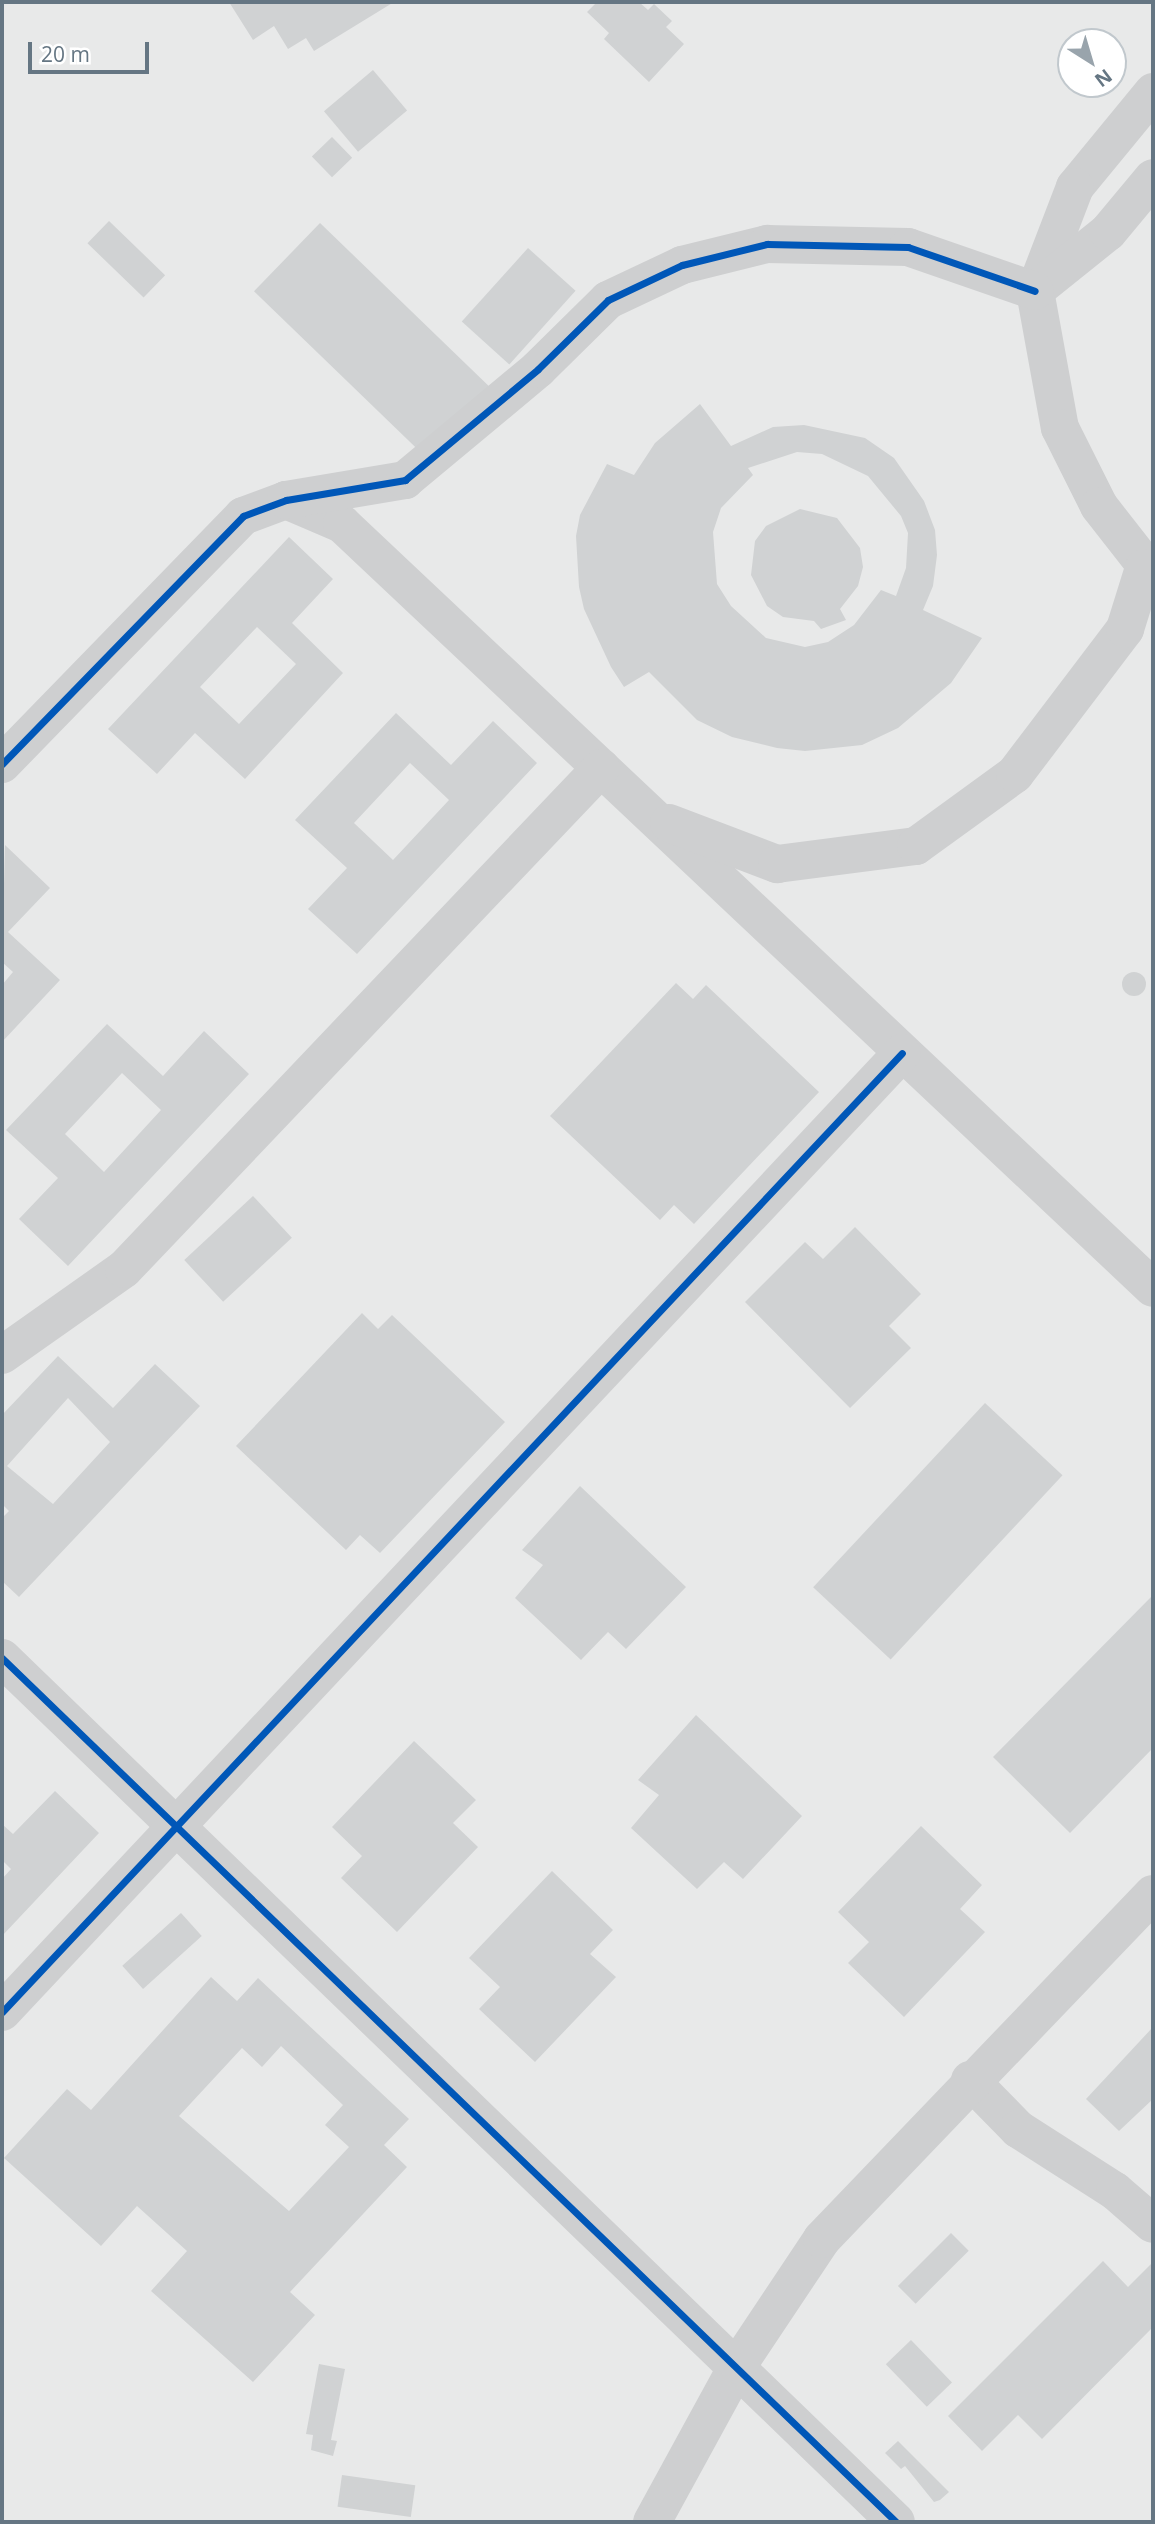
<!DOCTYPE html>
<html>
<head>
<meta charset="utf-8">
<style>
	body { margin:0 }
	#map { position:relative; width:1155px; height:2524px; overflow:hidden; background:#f9f9f9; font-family:"Open Sans",sans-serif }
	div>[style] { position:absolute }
	.built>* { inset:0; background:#e8e9e9 }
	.building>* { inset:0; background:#d0d2d3; transform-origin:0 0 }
	.round { border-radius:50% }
	.street>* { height:38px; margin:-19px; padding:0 19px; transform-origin:19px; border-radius:19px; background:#cecfd0 }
	.cycleway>* { height:7px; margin:-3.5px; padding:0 3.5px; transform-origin:3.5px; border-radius:3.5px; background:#0057b8 }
	span { translate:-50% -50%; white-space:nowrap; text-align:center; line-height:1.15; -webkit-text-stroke:7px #fff; paint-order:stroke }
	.frame { position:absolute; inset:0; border:4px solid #657683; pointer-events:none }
	.north { position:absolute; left:1057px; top:28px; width:70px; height:70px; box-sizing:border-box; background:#fff; border:2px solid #c1c8cd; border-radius:50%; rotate:143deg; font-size:19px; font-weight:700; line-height:28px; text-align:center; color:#657683 }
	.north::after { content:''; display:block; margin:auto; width:24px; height:32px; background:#99a4ac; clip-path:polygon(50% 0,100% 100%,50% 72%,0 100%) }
	.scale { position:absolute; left:28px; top:42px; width:121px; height:32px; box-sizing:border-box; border:4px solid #657683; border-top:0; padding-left:9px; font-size:21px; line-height:24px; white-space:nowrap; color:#657683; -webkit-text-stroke:5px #fff; paint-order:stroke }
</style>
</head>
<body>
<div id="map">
	<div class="built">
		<div style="clip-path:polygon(evenodd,2px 2px,1153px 2px,1153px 2522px,2px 2522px,2px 2px,1071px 42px,1113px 42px,1113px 84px,1071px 84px,1071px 42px)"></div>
	</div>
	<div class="building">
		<div style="clip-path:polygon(229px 2px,394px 2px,314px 51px,306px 38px,288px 49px,274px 26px,253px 40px)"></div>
		<div style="clip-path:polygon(597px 2px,639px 2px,648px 10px,654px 4px,672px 21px,666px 27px,684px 44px,649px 82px,604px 39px,609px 33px,587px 12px)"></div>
		<div style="left:373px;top:70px;width:53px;height:64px;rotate:50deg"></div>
		<div style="left:332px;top:137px;width:29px;height:28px;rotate:46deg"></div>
		<div style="left:109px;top:221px;width:78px;height:31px;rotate:44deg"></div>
		<div style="left:320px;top:223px;width:236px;height:95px;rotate:44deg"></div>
		<div style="left:528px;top:248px;width:64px;height:99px;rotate:42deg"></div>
		<div style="clip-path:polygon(evenodd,700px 404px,731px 446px,773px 427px,804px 425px,865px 438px,894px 458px,924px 501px,935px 530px,937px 555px,933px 586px,923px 610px,982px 638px,951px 683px,898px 728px,862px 745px,805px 751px,777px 748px,732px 737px,697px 720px,649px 672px,624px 687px,611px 667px,584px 609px,579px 587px,576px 536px,580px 515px,607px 464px,634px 475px,655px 443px,700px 404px,797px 452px,822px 454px,868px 476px,901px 516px,908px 533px,906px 568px,896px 596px,881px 590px,854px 625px,828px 642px,805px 647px,766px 638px,731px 606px,717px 584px,713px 532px,721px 508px,753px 475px,748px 468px,797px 452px)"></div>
		<div style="clip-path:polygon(800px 509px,837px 518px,860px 548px,863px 567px,858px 586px,840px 609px,846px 620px,821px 629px,814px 621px,783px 617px,767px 606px,751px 575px,755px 541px,766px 526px)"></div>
		<div style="clip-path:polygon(evenodd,289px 537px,333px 579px,292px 623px,343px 673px,245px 779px,195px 733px,157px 774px,108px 729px,289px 537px,257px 627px,296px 664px,239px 724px,200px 687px,257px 627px)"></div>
		<div style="clip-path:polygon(evenodd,396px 713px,451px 765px,493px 721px,537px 763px,357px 954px,308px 909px,347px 868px,295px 820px,396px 713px,410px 763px,449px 800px,393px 860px,354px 823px,410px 763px)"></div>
		<div style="clip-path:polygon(5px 845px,50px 888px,8px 932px,60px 980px,2px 1042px,2px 985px,13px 972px,2px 962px)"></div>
		<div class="round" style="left:1122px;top:972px;width:24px;height:24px"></div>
		<div style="clip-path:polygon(676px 983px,693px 999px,706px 985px,819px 1092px,694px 1224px,674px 1205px,660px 1220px,550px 1116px)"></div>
		<div style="clip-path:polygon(evenodd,107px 1024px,163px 1076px,204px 1031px,249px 1074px,68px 1266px,19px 1219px,58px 1178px,6px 1130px,107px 1024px,122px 1073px,161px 1110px,104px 1172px,65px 1134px,122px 1073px)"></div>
		<div style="left:253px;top:1196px;width:57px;height:94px;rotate:47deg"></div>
		<div style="clip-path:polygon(855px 1227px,921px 1294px,889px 1326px,911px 1348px,850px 1408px,745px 1302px,805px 1242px,823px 1259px)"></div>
		<div style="clip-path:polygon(362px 1313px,378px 1329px,392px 1315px,505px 1422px,380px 1553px,360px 1535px,346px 1550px,236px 1446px)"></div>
		<div style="clip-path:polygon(evenodd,58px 1356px,113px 1408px,155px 1364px,200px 1406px,19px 1597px,2px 1581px,2px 1518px,9px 1511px,2px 1504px,2px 1415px,58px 1356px,68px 1398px,110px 1442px,53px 1504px,7px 1466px,68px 1398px)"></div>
		<div style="left:985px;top:1403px;width:106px;height:252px;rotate:43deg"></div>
		<div style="clip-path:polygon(580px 1486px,686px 1587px,626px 1649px,608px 1632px,581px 1660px,515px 1598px,543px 1565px,522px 1550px)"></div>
		<div style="clip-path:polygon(1153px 1595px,1153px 1748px,1070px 1833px,993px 1757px)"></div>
		<div style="clip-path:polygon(696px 1715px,802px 1816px,743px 1879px,724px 1862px,697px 1889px,631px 1828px,659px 1795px,638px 1780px)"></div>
		<div style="clip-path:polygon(414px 1741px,476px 1800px,453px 1823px,478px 1847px,397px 1932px,341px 1878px,362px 1856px,332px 1827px)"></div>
		<div style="clip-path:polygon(55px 1791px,99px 1833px,2px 1936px,2px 1879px,11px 1869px,2px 1860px,2px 1824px,13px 1834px)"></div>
		<div style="clip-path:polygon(921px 1826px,982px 1885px,960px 1909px,985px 1932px,904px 2017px,848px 1963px,869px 1942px,838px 1912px)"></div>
		<div style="clip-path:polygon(552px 1871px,613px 1930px,590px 1954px,616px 1977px,535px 2062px,479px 2009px,500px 1987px,469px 1958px)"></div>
		<div style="left:181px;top:1913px;width:31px;height:79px;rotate:48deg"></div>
		<div style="clip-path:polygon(evenodd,211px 1977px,237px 2001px,258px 1978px,409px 2119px,384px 2145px,407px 2167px,290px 2292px,315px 2315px,253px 2382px,151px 2291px,187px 2251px,137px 2206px,101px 2246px,4px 2158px,67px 2089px,91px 2110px,211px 1977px,281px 2046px,343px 2105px,325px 2125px,349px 2147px,289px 2211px,179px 2116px,242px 2048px,262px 2067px,281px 2046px)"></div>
		<div style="clip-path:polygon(1153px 2027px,1153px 2099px,1119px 2131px,1086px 2099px)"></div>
		<div style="left:951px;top:2233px;width:25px;height:75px;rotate:45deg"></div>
		<div style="clip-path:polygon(1103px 2261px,1128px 2287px,1153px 2262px,1153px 2327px,1042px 2439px,1018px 2415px,982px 2451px,948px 2416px)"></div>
		<div style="left:911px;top:2340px;width:59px;height:35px;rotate:46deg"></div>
		<div style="clip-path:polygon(319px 2364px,345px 2369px,331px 2440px,337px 2441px,333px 2456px,311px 2450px,313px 2435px,306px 2434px)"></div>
		<div style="clip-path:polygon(898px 2441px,949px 2492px,940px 2500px,934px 2502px,905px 2466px,901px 2469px,885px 2453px)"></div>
		<div style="left:342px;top:2475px;width:74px;height:32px;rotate:8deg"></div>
	</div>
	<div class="street">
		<div style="left:1153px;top:92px;width:123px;rotate:129.4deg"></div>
		<div style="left:1075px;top:187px;width:111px;rotate:111deg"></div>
		<div style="left:1035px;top:291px;width:139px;rotate:79.7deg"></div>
		<div style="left:1060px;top:428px;width:87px;rotate:63.4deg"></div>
		<div style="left:1099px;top:506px;width:88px;rotate:52deg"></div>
		<div style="left:1037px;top:289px;width:91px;rotate:-38.8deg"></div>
		<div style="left:1108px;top:232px;width:70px;rotate:-50.2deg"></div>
		<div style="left:286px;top:500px;width:61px;rotate:23.2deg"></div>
		<div style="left:342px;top:524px;width:1114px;rotate:43.29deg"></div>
		<div style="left:2px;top:764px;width:346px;rotate:-45.8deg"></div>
		<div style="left:243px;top:516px;width:46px;rotate:-20.4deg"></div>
		<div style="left:286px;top:500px;width:121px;rotate:-9.5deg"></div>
		<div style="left:405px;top:480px;width:173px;rotate:-39.8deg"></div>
		<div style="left:538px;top:369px;width:98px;rotate:-44.6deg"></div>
		<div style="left:608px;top:300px;width:82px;rotate:-25.3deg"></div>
		<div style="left:682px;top:265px;width:88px;rotate:-13.9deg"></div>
		<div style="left:767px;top:244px;width:141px;rotate:1.2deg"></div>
		<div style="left:908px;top:247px;width:134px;rotate:19.1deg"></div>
		<div style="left:669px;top:823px;width:116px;rotate:20.8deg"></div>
		<div style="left:777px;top:864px;width:140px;rotate:-7.4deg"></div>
		<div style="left:916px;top:846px;width:122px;rotate:-36deg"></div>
		<div style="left:1015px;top:774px;width:182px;rotate:-52.8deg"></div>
		<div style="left:1125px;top:629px;width:64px;rotate:-72.7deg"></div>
		<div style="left:2px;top:1355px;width:149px;rotate:-35.2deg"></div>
		<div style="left:124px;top:1269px;width:692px;rotate:-46.41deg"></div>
		<div style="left:2px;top:1658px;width:1243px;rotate:44.02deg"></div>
		<div style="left:2px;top:2012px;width:1315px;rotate:-46.82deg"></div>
		<div style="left:970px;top:2080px;width:69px;rotate:45.6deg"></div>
		<div style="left:1018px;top:2129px;width:115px;rotate:32.6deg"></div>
		<div style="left:1115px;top:2191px;width:50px;rotate:41deg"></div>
		<div style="left:652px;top:2522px;width:179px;rotate:-61.3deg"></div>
		<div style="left:738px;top:2365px;width:151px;rotate:-56.3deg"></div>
		<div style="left:822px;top:2239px;width:478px;rotate:-46.2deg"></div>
	</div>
	<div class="cycleway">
		<div style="left:2px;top:764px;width:346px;rotate:-45.8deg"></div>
		<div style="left:243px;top:516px;width:46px;rotate:-20.4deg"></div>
		<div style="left:286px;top:500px;width:121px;rotate:-9.5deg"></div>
		<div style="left:405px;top:480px;width:173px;rotate:-39.8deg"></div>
		<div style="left:538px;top:369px;width:98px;rotate:-44.6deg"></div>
		<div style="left:608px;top:300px;width:82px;rotate:-25.3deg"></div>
		<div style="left:682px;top:265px;width:88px;rotate:-13.9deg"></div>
		<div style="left:767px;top:244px;width:141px;rotate:1.2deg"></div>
		<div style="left:908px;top:247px;width:134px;rotate:19.1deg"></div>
		<div style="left:2px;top:1658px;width:1243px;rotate:44.02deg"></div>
		<div style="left:2px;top:2012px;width:1315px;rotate:-46.82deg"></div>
	</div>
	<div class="frame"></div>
	<div class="north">N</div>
	<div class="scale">20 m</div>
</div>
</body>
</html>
